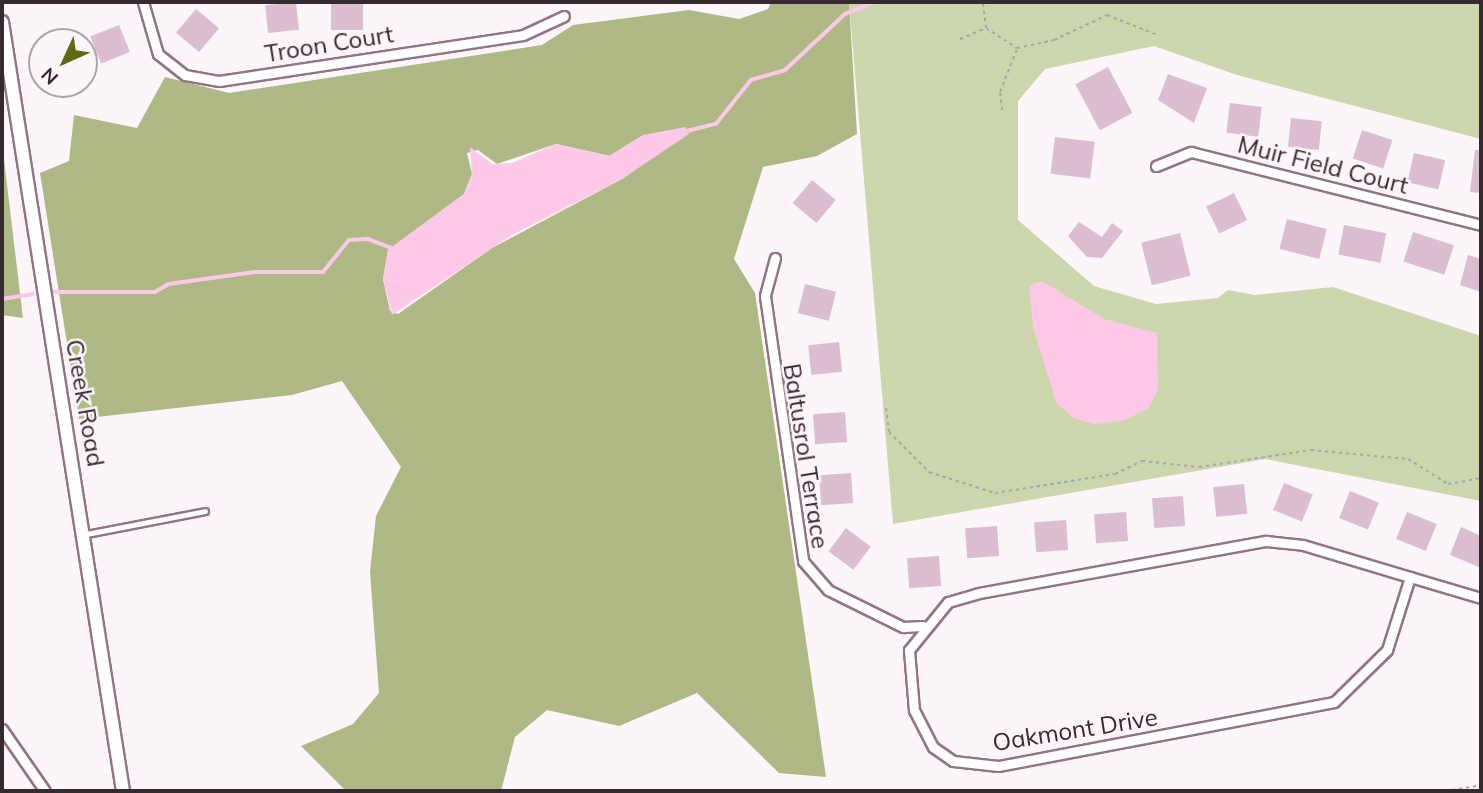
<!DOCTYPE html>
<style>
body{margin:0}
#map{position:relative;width:1483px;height:793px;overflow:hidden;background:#fcf5f9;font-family:Mulish,sans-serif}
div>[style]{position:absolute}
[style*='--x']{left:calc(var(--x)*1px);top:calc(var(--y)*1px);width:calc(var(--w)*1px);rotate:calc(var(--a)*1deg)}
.green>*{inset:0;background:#cdd7ad}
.forest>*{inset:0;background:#aeb985}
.water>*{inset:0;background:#fec9e9}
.stream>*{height:3.5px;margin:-1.75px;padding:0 1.75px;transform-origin:1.75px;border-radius:1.75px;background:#fec9e9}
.building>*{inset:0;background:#dbbecf;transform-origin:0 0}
.path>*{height:2px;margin-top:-1px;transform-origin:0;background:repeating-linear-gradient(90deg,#aea5aa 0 3.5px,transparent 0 7px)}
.roads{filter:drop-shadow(2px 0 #907685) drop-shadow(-2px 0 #907685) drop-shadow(0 2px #907685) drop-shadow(0 -2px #907685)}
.lane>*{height:4.5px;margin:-2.25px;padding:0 2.25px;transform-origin:2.25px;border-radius:2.25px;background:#fff}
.street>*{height:9px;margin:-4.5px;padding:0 4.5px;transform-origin:4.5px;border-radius:4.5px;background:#fff}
.secondary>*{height:12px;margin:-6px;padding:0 6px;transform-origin:6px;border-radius:6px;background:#fff}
span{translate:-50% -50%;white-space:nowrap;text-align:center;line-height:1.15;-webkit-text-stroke:5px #fcf5f9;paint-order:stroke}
.street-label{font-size:24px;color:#362a31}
.frame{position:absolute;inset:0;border:4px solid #362a31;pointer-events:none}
.north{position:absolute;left:28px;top:28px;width:70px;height:70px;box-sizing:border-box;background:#fcf5f9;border:2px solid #ada4a9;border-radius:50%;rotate:225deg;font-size:19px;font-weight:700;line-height:28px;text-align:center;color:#362a31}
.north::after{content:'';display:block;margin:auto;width:24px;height:32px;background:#5e6b14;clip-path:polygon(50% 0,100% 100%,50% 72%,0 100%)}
</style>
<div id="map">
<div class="green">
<div style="clip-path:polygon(849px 2px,1481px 2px,1481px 139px,1237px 75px,1154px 46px,1045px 69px,1018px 101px,1018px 220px,1094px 286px,1156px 304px,1218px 298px,1228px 290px,1255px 295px,1333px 287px,1481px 336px,1481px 501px,1265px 459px,893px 524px)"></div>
</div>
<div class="forest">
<div style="clip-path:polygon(evenodd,771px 2px,849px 2px,857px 134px,817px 156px,763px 167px,734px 259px,755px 293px,826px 777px,779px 773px,697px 693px,619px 726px,547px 710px,515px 737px,501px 791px,346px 791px,301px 746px,353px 724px,379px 693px,370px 572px,376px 516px,401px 467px,342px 381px,292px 395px,79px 419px,40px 173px,69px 161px,74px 115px,137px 128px,165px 77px,229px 93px,542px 45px,573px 25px,689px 10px,739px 19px,768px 9px,771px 2px,643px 135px,682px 137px,622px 179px,492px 248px,398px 314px,390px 311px,383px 279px,388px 250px,464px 194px,472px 174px,467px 153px,478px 150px,497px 164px,556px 144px,610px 156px,643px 135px)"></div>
<div style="clip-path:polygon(2px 143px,23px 318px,2px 315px)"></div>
</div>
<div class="water">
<div style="clip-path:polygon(685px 127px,689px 134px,622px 179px,512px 235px,392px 315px,383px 279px,388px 250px,464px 194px,472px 174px,470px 147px,492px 164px,512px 163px,556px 144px,609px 156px,643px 135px)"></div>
<div style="clip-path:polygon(1042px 281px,1104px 319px,1157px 333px,1158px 389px,1149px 408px,1123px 421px,1094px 424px,1073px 418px,1056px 402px,1033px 327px,1029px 286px)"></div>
</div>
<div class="stream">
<div style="--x:687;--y:131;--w:30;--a:-14"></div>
<div style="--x:716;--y:124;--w:56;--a:-51.5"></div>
<div style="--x:751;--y:80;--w:35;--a:-16"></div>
<div style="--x:785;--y:70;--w:82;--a:-43"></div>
<div style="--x:845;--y:14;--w:32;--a:-22"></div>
<div style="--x:53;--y:292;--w:102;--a:0"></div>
<div style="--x:155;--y:292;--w:16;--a:-30"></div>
<div style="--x:169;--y:284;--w:86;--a:-8"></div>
<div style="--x:254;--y:272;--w:69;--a:0"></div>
<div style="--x:323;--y:272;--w:41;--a:-50.9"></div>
<div style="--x:349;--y:240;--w:19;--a:-3"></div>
<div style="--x:368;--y:239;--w:26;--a:21"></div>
<div style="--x:2;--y:299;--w:31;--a:-9"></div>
</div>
<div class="building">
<div style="left:296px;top:2px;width:28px;height:31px;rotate:84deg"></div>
<div style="left:331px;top:2px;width:32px;height:28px"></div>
<div style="left:196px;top:9px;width:30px;height:31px;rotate:40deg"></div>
<div style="left:119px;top:25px;width:29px;height:31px;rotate:68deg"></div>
<div style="left:1108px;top:67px;width:52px;height:37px;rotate:62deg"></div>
<div style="clip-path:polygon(1168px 74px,1207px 88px,1194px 123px,1158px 100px)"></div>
<div style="left:1230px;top:103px;width:32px;height:30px;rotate:7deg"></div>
<div style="left:1291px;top:118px;width:31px;height:29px;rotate:6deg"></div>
<div style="left:1362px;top:130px;width:32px;height:30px;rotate:18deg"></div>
<div style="left:1055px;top:137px;width:40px;height:37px;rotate:7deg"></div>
<div style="clip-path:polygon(1475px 150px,1481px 150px,1481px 193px,1470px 192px)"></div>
<div style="left:1414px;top:153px;width:32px;height:30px;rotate:13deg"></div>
<div style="left:812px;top:180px;width:31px;height:30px;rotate:40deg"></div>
<div style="left:1234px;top:193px;width:30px;height:31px;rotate:64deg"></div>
<div style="left:1287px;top:219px;width:41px;height:31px;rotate:14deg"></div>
<div style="clip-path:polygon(1079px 222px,1102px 237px,1112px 223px,1123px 231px,1102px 258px,1087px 257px,1068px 236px)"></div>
<div style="left:1344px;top:225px;width:43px;height:30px;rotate:11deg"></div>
<div style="left:1413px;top:232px;width:43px;height:31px;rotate:18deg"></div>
<div style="left:1180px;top:233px;width:44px;height:40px;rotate:76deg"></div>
<div style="clip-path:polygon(1468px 255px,1481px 259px,1481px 292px,1460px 285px)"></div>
<div style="left:805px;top:284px;width:32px;height:30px;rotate:14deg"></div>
<div style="left:839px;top:342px;width:30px;height:31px;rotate:84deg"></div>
<div style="left:845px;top:412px;width:30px;height:32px;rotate:86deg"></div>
<div style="left:851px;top:473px;width:30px;height:32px;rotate:86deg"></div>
<div style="left:1284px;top:483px;width:31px;height:29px;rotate:22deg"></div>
<div style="left:1244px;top:484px;width:30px;height:31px;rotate:84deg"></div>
<div style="left:1350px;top:491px;width:31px;height:29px;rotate:22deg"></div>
<div style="left:1183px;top:496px;width:30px;height:31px;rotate:86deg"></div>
<div style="left:1126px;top:512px;width:29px;height:32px;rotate:86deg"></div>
<div style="left:1407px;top:512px;width:32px;height:29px;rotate:22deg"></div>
<div style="left:1066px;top:520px;width:30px;height:32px;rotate:86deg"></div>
<div style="left:997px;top:526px;width:30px;height:32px;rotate:86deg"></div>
<div style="clip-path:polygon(1461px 527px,1481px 536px,1479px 567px,1450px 555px)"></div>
<div style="left:846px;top:528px;width:31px;height:29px;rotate:37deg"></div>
<div style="left:939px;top:556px;width:30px;height:32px;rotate:86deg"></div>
</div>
<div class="path">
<div style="--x:986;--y:28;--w:37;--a:33"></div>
<div style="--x:1017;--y:48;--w:38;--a:-12"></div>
<div style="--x:1054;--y:40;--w:59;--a:-25.3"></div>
<div style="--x:1107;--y:15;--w:52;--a:21.6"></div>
<div style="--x:960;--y:39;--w:28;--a:-23"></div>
<div style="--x:986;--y:28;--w:26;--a:-97"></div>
<div style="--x:1002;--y:110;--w:18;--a:-96"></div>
<div style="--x:1000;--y:92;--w:46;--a:-68.4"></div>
<div style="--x:886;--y:408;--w:24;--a:83"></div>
<div style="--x:889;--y:432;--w:57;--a:45"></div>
<div style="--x:929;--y:472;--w:69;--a:17.7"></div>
<div style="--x:995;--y:493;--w:121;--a:-9"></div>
<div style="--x:1115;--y:474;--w:30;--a:-26"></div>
<div style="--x:1142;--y:461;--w:57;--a:6"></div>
<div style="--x:1199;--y:467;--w:113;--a:-8.6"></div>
<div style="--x:1311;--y:450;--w:97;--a:5.3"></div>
<div style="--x:1408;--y:459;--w:47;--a:32"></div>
<div style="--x:1448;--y:484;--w:34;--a:-10"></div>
<div style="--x:1445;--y:791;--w:36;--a:-9"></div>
</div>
<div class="roads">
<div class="lane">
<div style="--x:86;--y:534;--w:121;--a:-10.9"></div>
</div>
<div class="street">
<div style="--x:143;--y:2;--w:54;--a:73.9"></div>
<div style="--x:158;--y:54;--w:34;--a:38"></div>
<div style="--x:185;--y:75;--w:35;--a:10"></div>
<div style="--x:219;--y:81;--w:307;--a:-8.6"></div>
<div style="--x:523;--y:35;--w:45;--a:-24.9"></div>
<div style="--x:1156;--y:166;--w:38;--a:-22"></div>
<div style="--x:1191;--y:152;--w:299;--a:14.1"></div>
<div style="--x:775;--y:258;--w:39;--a:105"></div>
<div style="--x:765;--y:296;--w:268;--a:81.8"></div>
<div style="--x:803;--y:561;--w:38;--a:49"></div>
<div style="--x:828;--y:590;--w:84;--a:26.3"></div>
<div style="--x:903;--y:627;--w:20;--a:-3"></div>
<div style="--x:1410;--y:577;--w:77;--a:107.5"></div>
<div style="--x:1387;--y:650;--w:74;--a:135.5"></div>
<div style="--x:1334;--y:702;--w:342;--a:169.2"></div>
<div style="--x:998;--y:766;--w:45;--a:-173.7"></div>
<div style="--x:953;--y:761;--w:24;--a:-145"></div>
<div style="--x:933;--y:747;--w:42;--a:-117.2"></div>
<div style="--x:914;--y:710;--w:60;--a:-94.8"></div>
<div style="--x:909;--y:650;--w:62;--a:-50.9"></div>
<div style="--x:948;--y:602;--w:32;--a:-16"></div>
<div style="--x:979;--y:593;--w:292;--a:-10.3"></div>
<div style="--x:1266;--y:541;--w:37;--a:6"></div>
<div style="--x:1303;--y:545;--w:112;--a:16.7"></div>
<div style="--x:1410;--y:577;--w:74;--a:16.5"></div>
<div style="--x:2;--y:729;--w:75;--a:55.3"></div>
</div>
<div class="secondary">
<div style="--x:2;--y:22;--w:778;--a:81.06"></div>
</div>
</div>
<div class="street-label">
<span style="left:329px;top:44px;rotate:-9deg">Troon Court</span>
<span style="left:1323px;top:165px;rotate:14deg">Muir Field Court</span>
<span style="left:85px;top:403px;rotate:80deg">Creek Road</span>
<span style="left:806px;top:456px;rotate:81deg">Baltusrol Terrace</span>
<span style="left:1075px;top:730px;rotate:-9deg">Oakmont Drive</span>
</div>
<div class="frame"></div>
<div class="north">N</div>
</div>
